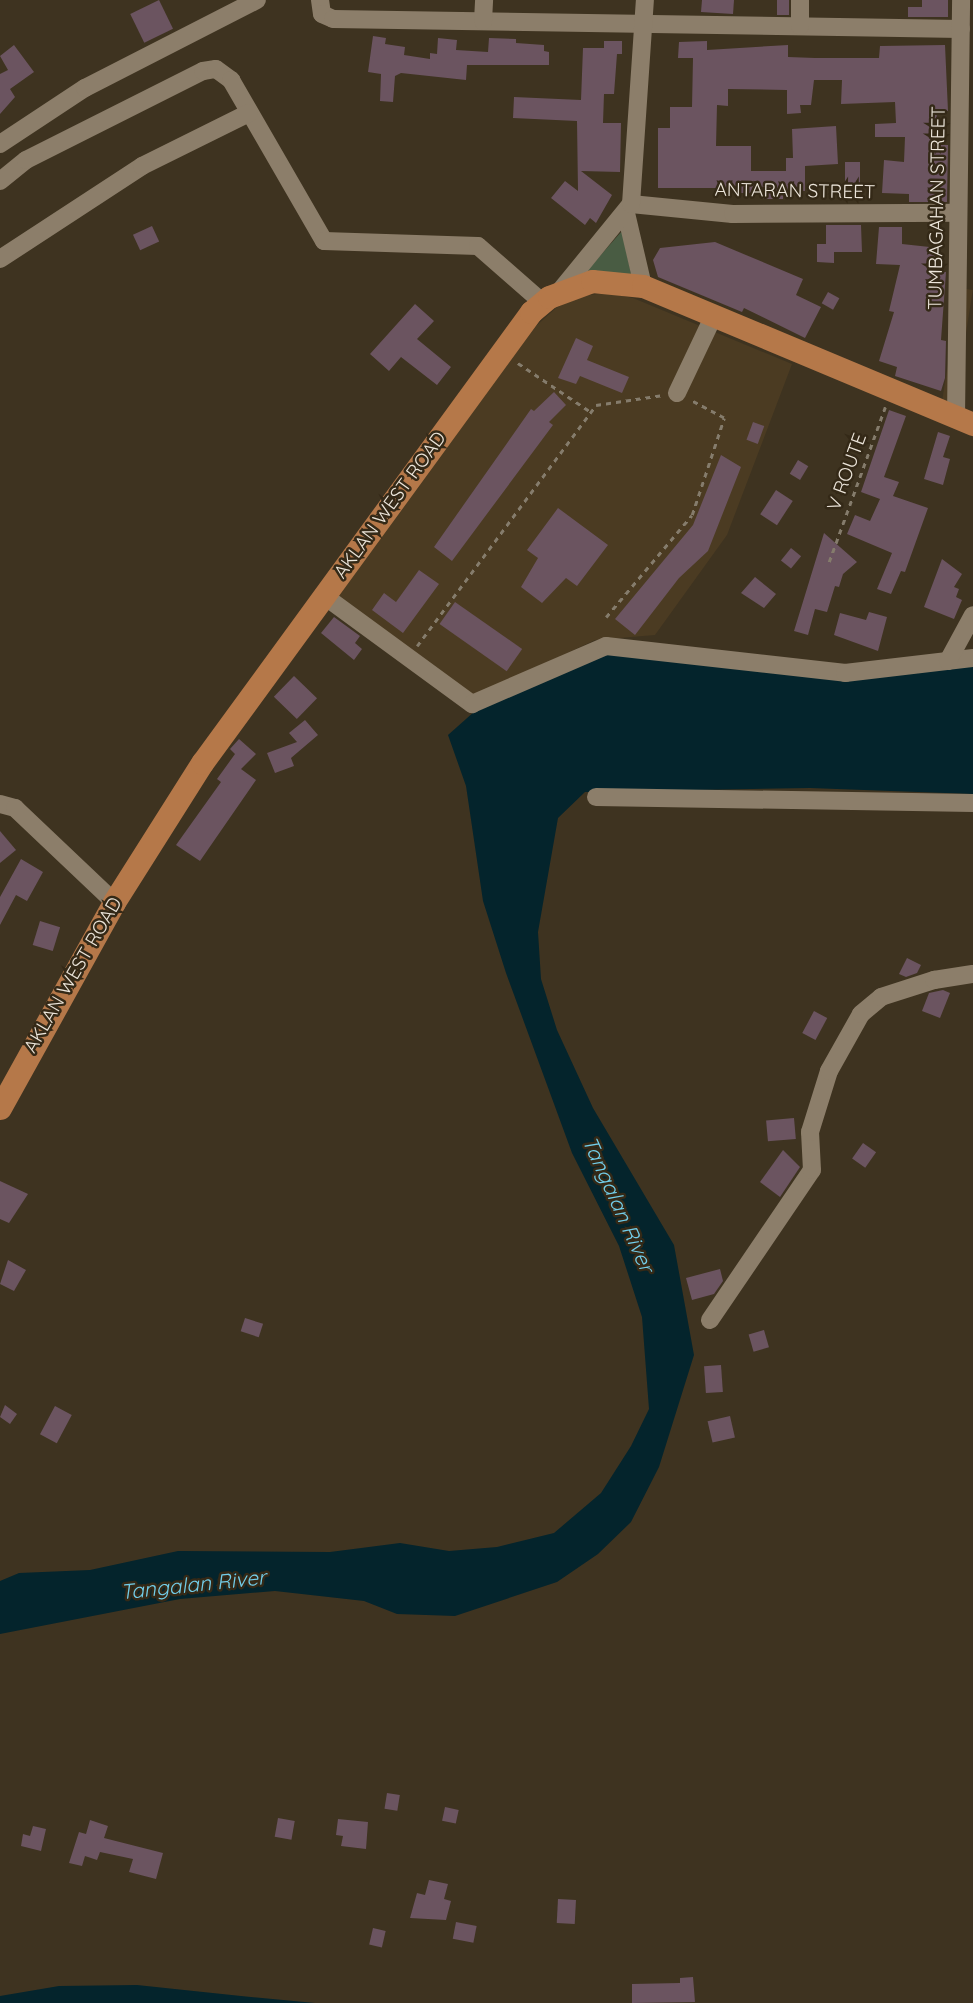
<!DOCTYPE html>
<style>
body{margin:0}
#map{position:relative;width:973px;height:2003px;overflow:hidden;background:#3e3320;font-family:Quicksand,sans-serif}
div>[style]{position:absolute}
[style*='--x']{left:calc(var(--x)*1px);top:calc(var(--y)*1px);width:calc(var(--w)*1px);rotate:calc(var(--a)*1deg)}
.built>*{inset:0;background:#4b3b22;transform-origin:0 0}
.green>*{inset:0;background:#495c43}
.water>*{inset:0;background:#04242c}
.building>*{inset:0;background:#6b5460;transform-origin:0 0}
.path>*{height:2.5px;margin-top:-1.25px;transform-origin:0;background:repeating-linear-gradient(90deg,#857c6c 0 5px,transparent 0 10px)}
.minor>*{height:18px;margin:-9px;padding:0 9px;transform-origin:9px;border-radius:9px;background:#8c7e6a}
.major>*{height:23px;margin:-11.5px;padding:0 11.5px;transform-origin:11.5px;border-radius:11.5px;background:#b57849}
span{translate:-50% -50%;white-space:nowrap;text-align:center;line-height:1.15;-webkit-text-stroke:5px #342917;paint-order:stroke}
.street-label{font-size:19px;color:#ece5da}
.water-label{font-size:21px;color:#72ceea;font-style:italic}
</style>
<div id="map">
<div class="built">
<div style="left:960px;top:288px;width:13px;height:116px;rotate:9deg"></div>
<div style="clip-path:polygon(607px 293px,633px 298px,792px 364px,727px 535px,655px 635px,595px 640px,473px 697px,337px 596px,536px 326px,556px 308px,580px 296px)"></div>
</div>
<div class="green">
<div style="clip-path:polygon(622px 231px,632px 278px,584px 274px)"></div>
</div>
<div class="water">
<div style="clip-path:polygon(611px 652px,844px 681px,973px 663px,973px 794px,810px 788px,585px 792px,558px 818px,538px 932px,541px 979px,557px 1030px,593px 1108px,674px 1245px,694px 1355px,659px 1467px,631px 1522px,598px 1554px,557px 1582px,455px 1616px,397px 1614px,364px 1601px,275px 1591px,180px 1599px,0 1634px,0 1581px,19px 1573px,90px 1570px,178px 1551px,330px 1552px,400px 1543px,449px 1551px,497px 1547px,554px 1533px,601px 1493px,631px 1446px,649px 1409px,642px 1317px,619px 1246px,572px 1153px,506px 973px,483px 901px,466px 786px,448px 735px,475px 711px)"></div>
<div style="clip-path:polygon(137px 1985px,241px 1996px,315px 2003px,0 2003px,0 1996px,59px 1986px)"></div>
</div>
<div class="building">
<div style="left:159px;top:0;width:32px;height:32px;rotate:64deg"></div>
<div style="clip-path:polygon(702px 0,734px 0,733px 14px,701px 12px)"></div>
<div style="left:777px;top:0;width:12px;height:15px"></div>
<div style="clip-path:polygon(922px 0,948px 0,948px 17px,908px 17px,908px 7px,922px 7px)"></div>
<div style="clip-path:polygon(373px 36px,386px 38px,385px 44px,405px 47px,404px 55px,430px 59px,430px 53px,437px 54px,438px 38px,457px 40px,456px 50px,488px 52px,489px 38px,516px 39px,516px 43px,544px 45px,544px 51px,549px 52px,549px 65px,467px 65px,466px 80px,401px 73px,395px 76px,393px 102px,380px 101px,381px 74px,368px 72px)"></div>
<div style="clip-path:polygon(604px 41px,622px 41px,622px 54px,617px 54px,614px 94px,604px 94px,603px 123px,621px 123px,620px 172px,581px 171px,612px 195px,596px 223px,590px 218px,585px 225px,551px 198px,565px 181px,578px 191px,577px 121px,513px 118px,514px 97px,581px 100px,583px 48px,604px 48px)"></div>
<div style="clip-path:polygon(707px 41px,707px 50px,788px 45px,788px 57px,815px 58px,879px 58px,880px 46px,945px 45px,948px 111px,937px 110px,935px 145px,948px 145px,947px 202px,909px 202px,909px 194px,882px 193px,884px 160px,904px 162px,905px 137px,875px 137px,875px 124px,896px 123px,895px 102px,841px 104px,842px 80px,814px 80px,811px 105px,800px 105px,801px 113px,787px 114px,787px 90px,728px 89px,728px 106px,717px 105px,716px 146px,751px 146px,751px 171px,786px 171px,786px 158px,793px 158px,792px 129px,836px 126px,838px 164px,805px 166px,805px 191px,783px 191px,783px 199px,761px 199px,761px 193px,724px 193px,724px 188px,658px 188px,658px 128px,670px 128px,670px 107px,692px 107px,693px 58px,678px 58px,679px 42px)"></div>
<div style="clip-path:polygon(14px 45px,34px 72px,10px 89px,15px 97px,0 114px,0 74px,8px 70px,0 56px)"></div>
<div style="left:845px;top:162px;width:15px;height:30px"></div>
<div style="clip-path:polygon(826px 225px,861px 225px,862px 252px,834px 252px,834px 263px,817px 262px,817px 244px,826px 244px)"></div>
<div style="left:152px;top:226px;width:17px;height:21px;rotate:65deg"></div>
<div style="clip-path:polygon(879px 227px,902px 227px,902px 244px,939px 248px,938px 272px,946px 272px,941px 340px,946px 341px,945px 378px,941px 391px,895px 376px,897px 367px,879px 361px,894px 312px,889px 311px,900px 265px,876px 264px)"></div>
<div style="clip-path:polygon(715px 242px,803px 279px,796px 295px,821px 307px,805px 338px,744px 308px,742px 312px,658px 277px,653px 260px,660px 248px)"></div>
<div style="left:828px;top:292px;width:13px;height:13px;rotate:29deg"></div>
<div style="clip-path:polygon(415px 304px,434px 321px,417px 339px,451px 367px,437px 385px,401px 357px,389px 371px,370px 354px)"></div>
<div style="clip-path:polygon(576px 338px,593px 346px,587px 360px,629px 377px,622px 393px,580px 376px,576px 384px,558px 378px)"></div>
<div style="clip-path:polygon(554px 392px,566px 405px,549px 422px,553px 425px,452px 561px,434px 547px,531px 409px,534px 411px)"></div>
<div style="clip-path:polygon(889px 410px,906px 416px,884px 477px,899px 482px,893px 496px,928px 508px,905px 572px,901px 571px,891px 594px,877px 589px,892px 553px,847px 534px,855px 515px,870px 521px,880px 499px,861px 492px)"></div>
<div style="left:753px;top:422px;width:12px;height:19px;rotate:20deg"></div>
<div style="clip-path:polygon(938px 432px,950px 436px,943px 457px,950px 459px,943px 485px,924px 479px)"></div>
<div style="clip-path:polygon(721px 455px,741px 467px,708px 551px,679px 578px,635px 635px,615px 619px,693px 525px)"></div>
<div style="left:798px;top:460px;width:12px;height:16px;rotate:31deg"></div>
<div style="left:776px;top:490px;width:20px;height:29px;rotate:33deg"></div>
<div style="clip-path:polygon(558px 508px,608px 545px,577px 586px,566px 578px,542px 603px,521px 587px,538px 558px,527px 550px)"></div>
<div style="clip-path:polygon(824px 533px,857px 562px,843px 574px,839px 587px,835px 586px,827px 612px,815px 609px,808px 635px,794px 631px)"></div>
<div style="left:791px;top:548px;width:13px;height:16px;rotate:39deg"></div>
<div style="clip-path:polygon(942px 559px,962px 574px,954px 587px,959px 589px,956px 597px,962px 600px,954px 619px,924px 607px)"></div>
<div style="clip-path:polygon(419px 570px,439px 584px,403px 633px,372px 610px,384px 593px,396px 602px)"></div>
<div style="clip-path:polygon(755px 577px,776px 594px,764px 608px,741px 593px)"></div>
<div style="left:455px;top:602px;width:82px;height:27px;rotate:35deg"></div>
<div style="clip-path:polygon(869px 612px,887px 617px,878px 651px,834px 635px,840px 613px,866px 620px)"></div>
<div style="clip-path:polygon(334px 617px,360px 636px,355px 643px,362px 649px,354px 660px,321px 633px)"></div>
<div style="left:294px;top:676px;width:32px;height:29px;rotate:44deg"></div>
<div style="clip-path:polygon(305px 720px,318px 735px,291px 758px,294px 766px,275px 773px,267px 753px,297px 742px,289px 733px)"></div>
<div style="clip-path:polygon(239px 739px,256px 754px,241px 769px,256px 780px,200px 861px,176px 845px,221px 782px,217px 779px,235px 754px,230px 749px)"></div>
<div style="clip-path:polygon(0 831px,16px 850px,0 863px)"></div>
<div style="clip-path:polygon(21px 859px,43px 872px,27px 901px,16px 895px,0 925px,0 897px)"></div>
<div style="left:40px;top:921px;width:21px;height:25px;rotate:17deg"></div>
<div style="clip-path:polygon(907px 958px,921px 965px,917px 973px,906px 977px,899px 974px)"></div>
<div style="clip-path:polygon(943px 990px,950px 993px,940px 1018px,922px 1011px,929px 993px)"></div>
<div style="left:814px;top:1011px;width:15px;height:25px;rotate:28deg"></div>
<div style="left:794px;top:1118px;width:21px;height:28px;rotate:85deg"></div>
<div style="left:863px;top:1143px;width:16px;height:19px;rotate:35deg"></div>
<div style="clip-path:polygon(783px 1150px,800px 1167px,780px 1197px,760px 1182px)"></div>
<div style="clip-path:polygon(0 1181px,28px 1194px,9px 1223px,0 1219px)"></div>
<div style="clip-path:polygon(8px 1260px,26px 1270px,14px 1291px,0 1284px)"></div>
<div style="clip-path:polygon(720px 1269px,723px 1281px,714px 1294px,692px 1300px,686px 1278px)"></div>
<div style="left:245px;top:1318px;width:19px;height:14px;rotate:18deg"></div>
<div style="left:764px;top:1330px;width:18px;height:16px;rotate:74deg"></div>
<div style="left:721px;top:1365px;width:27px;height:17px;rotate:86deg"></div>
<div style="clip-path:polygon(5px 1405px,17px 1414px,10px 1424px,0 1417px)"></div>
<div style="left:55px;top:1406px;width:19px;height:32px;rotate:28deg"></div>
<div style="left:730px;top:1416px;width:22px;height:23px;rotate:77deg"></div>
<div style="left:387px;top:1793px;width:13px;height:16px;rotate:9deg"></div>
<div style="left:445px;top:1807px;width:14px;height:14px;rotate:12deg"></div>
<div style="left:278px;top:1818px;width:17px;height:19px;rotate:10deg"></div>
<div style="clip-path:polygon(338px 1819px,368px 1822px,366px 1849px,341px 1846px,343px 1836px,336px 1835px)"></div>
<div style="clip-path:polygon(90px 1820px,108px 1826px,104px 1838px,163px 1853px,156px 1879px,129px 1872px,133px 1859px,100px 1852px,97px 1860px,85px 1856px,82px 1866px,69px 1863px,79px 1832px,86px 1834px)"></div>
<div style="clip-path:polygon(33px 1826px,46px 1829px,41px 1851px,21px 1846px,23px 1834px,30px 1836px)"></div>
<div style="clip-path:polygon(429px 1880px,448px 1884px,444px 1899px,451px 1901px,446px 1920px,410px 1918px,417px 1893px,425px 1895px)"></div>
<div style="left:558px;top:1899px;width:18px;height:24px;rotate:3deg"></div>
<div style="left:456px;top:1922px;width:21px;height:17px;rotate:11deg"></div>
<div style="left:373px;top:1928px;width:13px;height:17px;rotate:13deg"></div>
<div style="clip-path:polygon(693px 1977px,695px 2002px,632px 2003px,632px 1984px,680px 1983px,680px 1978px)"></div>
</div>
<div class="path">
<div style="--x:518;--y:363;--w:88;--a:33.9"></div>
<div style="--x:829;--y:562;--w:165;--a:-70.1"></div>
<div style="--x:606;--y:617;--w:133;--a:-49.9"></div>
<div style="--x:692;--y:515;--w:102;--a:-71.7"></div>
<div style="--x:724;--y:418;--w:36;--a:-152"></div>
<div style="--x:417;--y:646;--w:300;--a:-53.4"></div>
<div style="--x:596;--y:405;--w:68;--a:-8.5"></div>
</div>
<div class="minor">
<div style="--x:320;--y:0;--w:14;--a:82"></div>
<div style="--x:322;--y:14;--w:12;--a:24"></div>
<div style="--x:333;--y:19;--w:628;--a:0.91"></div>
<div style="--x:483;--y:21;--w:21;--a:-87"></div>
<div style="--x:800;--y:26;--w:26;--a:-90"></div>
<div style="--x:0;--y:144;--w:102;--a:-33.4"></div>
<div style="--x:85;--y:88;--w:193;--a:-27.1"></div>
<div style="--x:0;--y:181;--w:33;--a:-39"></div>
<div style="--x:26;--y:160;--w:198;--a:-26.7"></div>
<div style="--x:203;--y:71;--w:13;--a:-9"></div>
<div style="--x:216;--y:69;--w:19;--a:36"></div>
<div style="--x:231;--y:80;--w:186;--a:60"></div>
<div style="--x:324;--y:241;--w:154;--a:1.9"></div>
<div style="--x:478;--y:246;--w:85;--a:41.2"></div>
<div style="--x:631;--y:204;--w:102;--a:5.6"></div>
<div style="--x:733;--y:214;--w:225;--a:-0.3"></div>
<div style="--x:626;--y:213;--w:75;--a:76.9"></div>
<div style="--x:0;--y:259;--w:170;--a:-33.2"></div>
<div style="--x:142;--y:166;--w:119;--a:-26.4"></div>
<div style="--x:560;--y:291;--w:112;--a:-50.8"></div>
<div style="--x:631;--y:204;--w:204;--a:-86.1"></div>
<div style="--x:677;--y:393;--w:86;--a:-64.6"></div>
<div style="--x:956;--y:417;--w:417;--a:-89.3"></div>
<div style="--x:323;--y:595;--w:185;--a:36.2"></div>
<div style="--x:472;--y:704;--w:146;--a:-23.4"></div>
<div style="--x:606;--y:646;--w:241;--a:6.4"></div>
<div style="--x:845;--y:673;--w:129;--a:-6.7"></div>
<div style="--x:948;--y:661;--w:52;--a:-61.5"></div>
<div style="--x:596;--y:797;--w:377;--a:0.9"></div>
<div style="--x:0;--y:804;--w:16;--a:15"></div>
<div style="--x:15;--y:808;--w:137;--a:43.5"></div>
<div style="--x:710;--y:1320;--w:181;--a:-55.8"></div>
<div style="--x:812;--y:1170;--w:38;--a:-93"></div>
<div style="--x:810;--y:1132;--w:64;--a:-72.7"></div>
<div style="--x:829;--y:1071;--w:65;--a:-60.7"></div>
<div style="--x:861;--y:1014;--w:26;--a:-40"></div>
<div style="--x:881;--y:997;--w:56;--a:-17.8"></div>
<div style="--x:934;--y:980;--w:39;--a:-9"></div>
</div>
<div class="major">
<div style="--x:0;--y:1108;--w:235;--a:-61"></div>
<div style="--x:114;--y:902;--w:165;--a:-57.7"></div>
<div style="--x:202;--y:763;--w:558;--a:-53.89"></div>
<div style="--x:531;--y:312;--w:23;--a:-40"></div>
<div style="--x:549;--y:297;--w:46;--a:-20.4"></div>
<div style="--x:592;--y:281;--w:51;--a:5.6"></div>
<div style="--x:643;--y:286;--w:358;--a:22.7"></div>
</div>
<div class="street-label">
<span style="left:795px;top:191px;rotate:1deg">ANTARAN STREET</span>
<span style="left:937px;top:208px;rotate:-89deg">TUMBAGAHAN STREET</span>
<span style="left:847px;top:472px;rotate:-70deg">V ROUTE</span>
<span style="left:390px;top:505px;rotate:-54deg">AKLAN WEST ROAD</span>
<span style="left:73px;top:975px;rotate:-60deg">AKLAN WEST ROAD</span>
</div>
<div class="water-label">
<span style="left:619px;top:1204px;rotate:66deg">Tangalan River</span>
<span style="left:193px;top:1584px;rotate:-6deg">Tangalan River</span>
</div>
</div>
